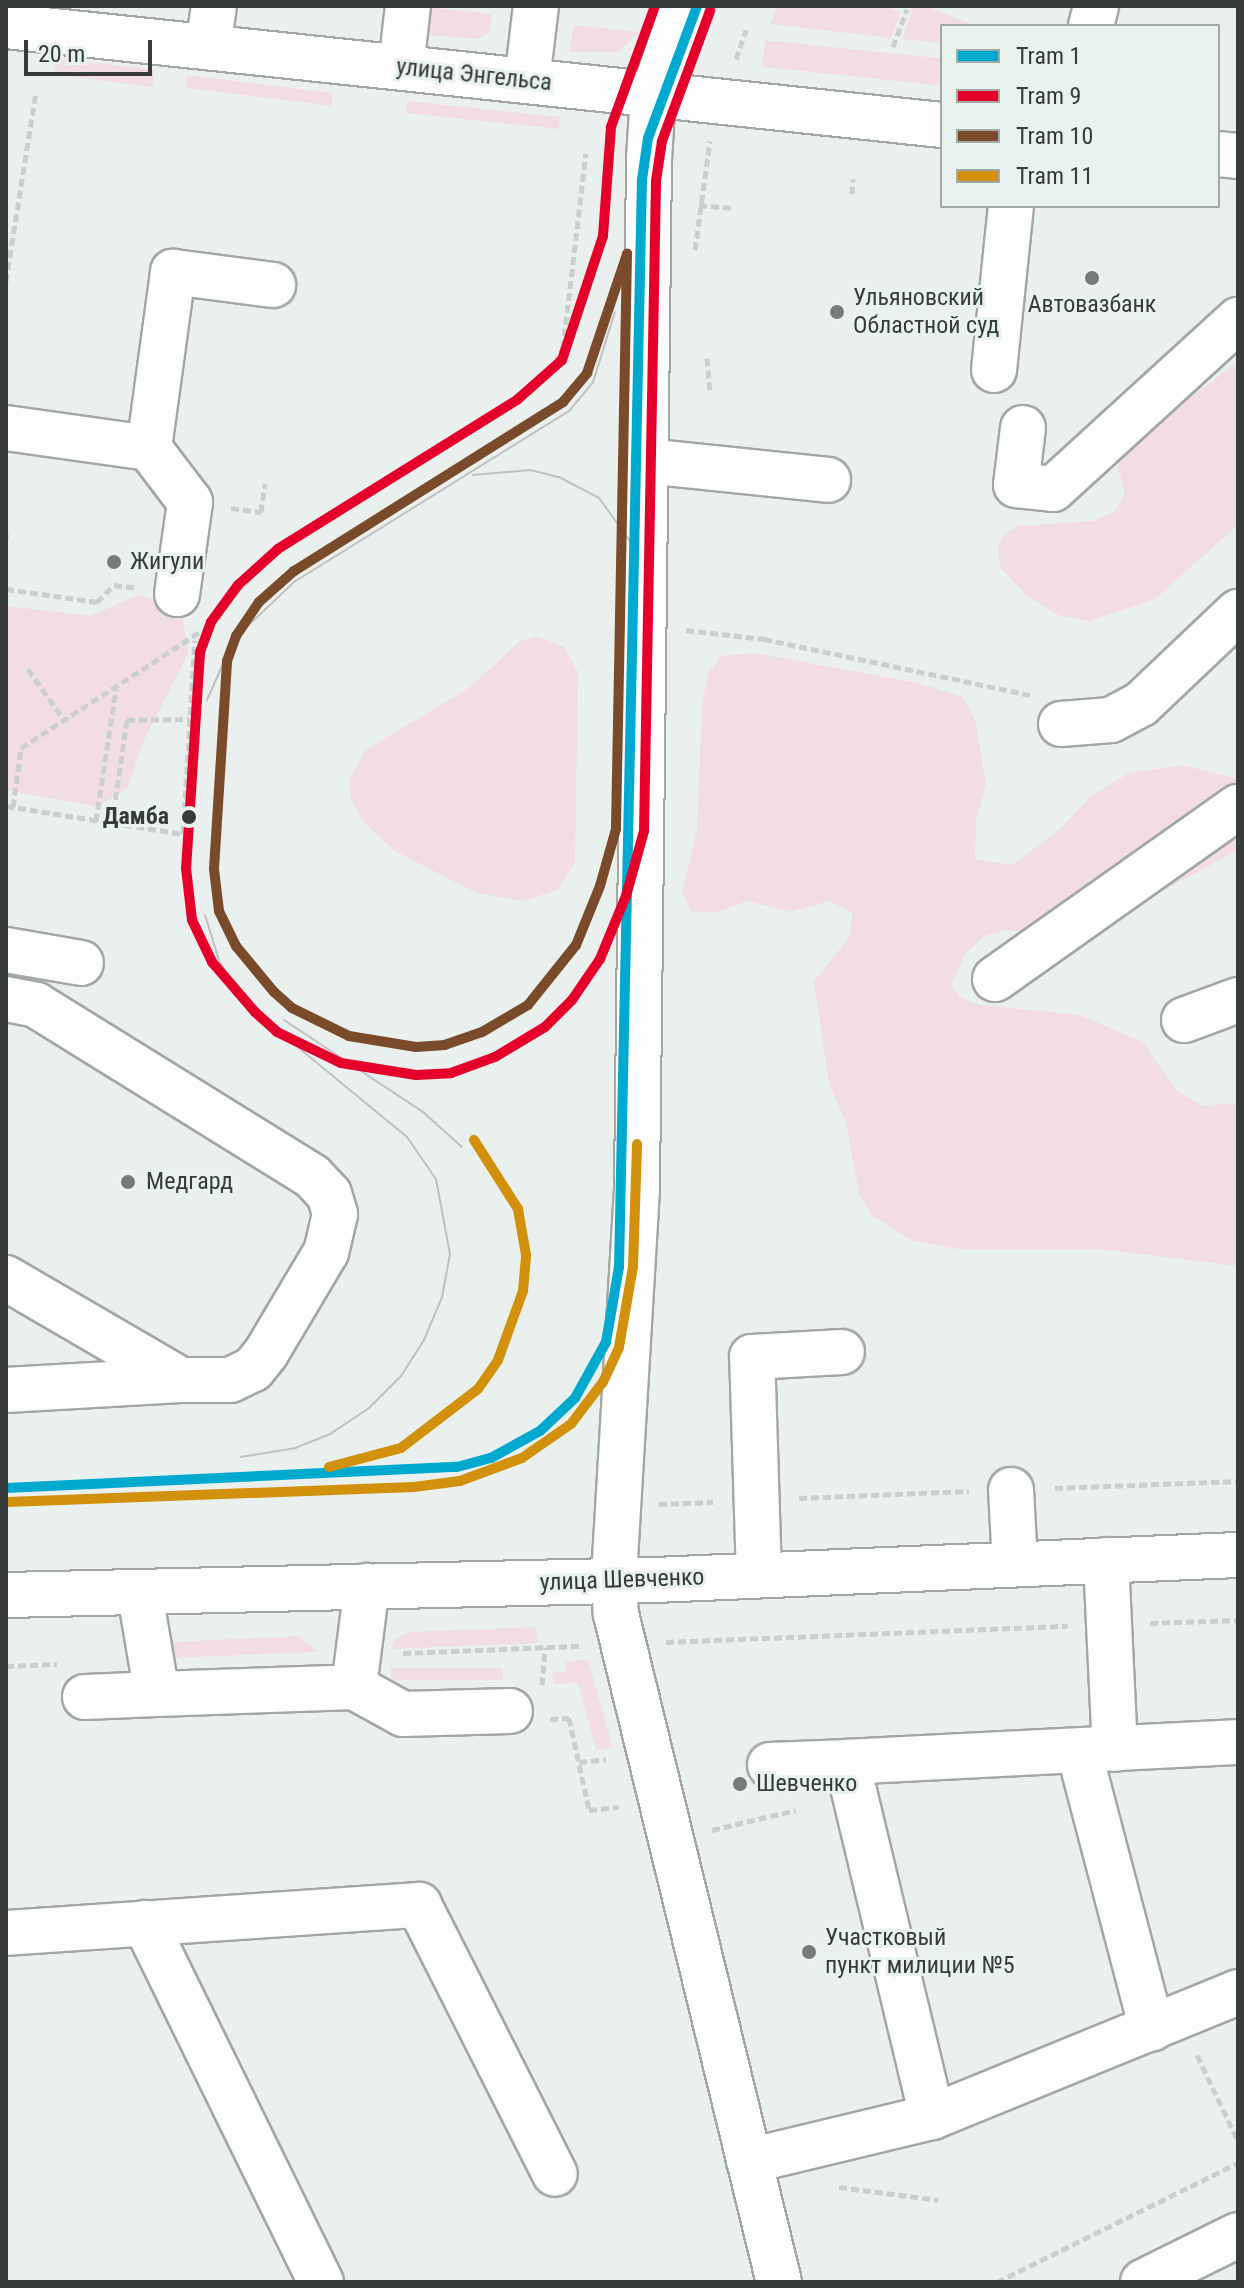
<!DOCTYPE html>
<meta charset="utf-8">
<style>
body{margin:0}
#map{position:relative;width:1244px;height:2288px;overflow:hidden;background:#eaf0ee;font-family:"Roboto Condensed",sans-serif}
div>[style]{position:absolute}
[style*='--x']{left:calc(var(--x)*1px);top:calc(var(--y)*1px);width:calc(var(--w)*1px);rotate:calc(var(--a)*1deg)}
.green>*{inset:0;background:#f1dde3;transform-origin:0 0}
.path>*{height:5px;margin-top:-2.5px;transform-origin:0;background:repeating-linear-gradient(90deg,#cccfcf 0 8px,transparent 0 12px)}
.roads{filter:drop-shadow(2px 0 #a2a7a5) drop-shadow(-2px 0 #a2a7a5) drop-shadow(0 2px #a2a7a5) drop-shadow(0 -2px #a2a7a5)}
.minor>*{height:44px;margin:-22px;padding:0 22px;transform-origin:22px;border-radius:22px;background:#fcfdfc}
.tram>*{height:2px;margin:-1px;padding:0 1px;transform-origin:1px;border-radius:1px;background:#c0c1c1}
.tram-1>*{height:10px;margin:-5px;padding:0 5px;transform-origin:5px;border-radius:5px;background:#00a9ce}
.tram-2>*{height:10px;margin:-5px;padding:0 5px;transform-origin:5px;border-radius:5px;background:#e4002b}
.tram-3>*{height:10px;margin:-5px;padding:0 5px;transform-origin:5px;border-radius:5px;background:#7a4b2a}
.tram-4>*{height:10px;margin:-5px;padding:0 5px;transform-origin:5px;border-radius:5px;background:#d1910c}
.dots>*{width:22px;height:22px;translate:-50% -50%;box-sizing:border-box;border:4px solid #e8f2ef;border-radius:50%}
span{translate:-50% -50%;white-space:nowrap;text-align:center;line-height:1.15;-webkit-text-stroke:6px #e8f2ef;paint-order:stroke}
.street-label{font-size:24px;color:#373b3a}
.poi-label{font-size:24px;color:#373b3a}
.left{translate:0 -50%;text-align:left}
.stop-label{font-size:24px;color:#373b3a;font-weight:700}
.right{translate:-100% -50%;text-align:right}
.frame{position:absolute;inset:0;border:8px solid #373b3a;pointer-events:none}
.legend{position:absolute;left:940px;top:24px;width:280px;height:184px;box-sizing:border-box;background:#e8f2ef;border:2px solid #a1a9a7;margin:0;padding:10px 14px;list-style:none;font-size:24px;color:#373b3a}
.legend li{display:flex;align-items:center;gap:16px;height:40px}
.legend b{width:40px;border:2px solid #a1a9a7}
.scale{position:absolute;left:24px;top:40px;width:128px;height:36px;box-sizing:border-box;border:4px solid #373b3a;border-top:0;padding-left:10px;font-size:24px;line-height:28px;white-space:nowrap;color:#373b3a;-webkit-text-stroke:6px #e8f2ef;paint-order:stroke}
</style>
<div id="map">
<div class="green">
<div style="clip-path:polygon(418px 6px,492px 14px,490px 31px,479px 39px,425px 35px)"></div>
<div style="clip-path:polygon(777px 6px,884px 6px,901px 12px,891px 38px,771px 24px)"></div>
<div style="clip-path:polygon(914px 6px,925px 6px,977px 26px,942px 26px,942px 43px,902px 39px)"></div>
<div style="clip-path:polygon(573px 25px,640px 32px,618px 52px,570px 52px)"></div>
<div style="left:765px;top:40px;width:178px;height:27px;rotate:6deg"></div>
<div style="left:56px;top:58px;width:99px;height:17px;rotate:7deg"></div>
<div style="left:187px;top:75px;width:147px;height:13px;rotate:7deg"></div>
<div style="left:407px;top:101px;width:154px;height:12px;rotate:6deg"></div>
<div style="clip-path:polygon(1238px 362px,1238px 525px,1155px 599px,1089px 621px,1058px 615px,1026px 595px,1000px 567px,998px 545px,1006px 533px,1017px 526px,1093px 521px,1114px 512px,1125px 494px,1118px 466px,1121px 449px)"></div>
<div style="clip-path:polygon(137px 595px,180px 607px,189px 652px,143px 742px,128px 787px,98px 807px,6px 790px,6px 606px,91px 616px)"></div>
<div style="clip-path:polygon(537px 636px,564px 647px,578px 672px,575px 862px,557px 890px,523px 901px,477px 893px,393px 850px,362px 820px,351px 799px,349px 779px,366px 750px,469px 688px,520px 641px)"></div>
<div style="clip-path:polygon(755px 653px,918px 683px,963px 697px,975px 720px,986px 785px,976px 820px,975px 859px,1012px 865px,1060px 829px,1090px 797px,1129px 773px,1182px 765px,1238px 779px,1238px 850px,1096px 927px,1040px 934px,1008px 930px,984px 936px,966px 953px,951px 985px,960px 997px,980px 1005px,1080px 1015px,1143px 1042px,1177px 1091px,1201px 1105px,1238px 1104px,1238px 1266px,1098px 1249px,958px 1249px,913px 1241px,871px 1215px,859px 1194px,846px 1122px,829px 1084px,814px 981px,849px 938px,853px 913px,829px 901px,790px 912px,747px 901px,715px 913px,691px 911px,682px 893px,697px 830px,702px 704px,709px 672px,721px 656px)"></div>
<div style="clip-path:polygon(536px 1627px,537px 1643px,391px 1649px,394px 1640px,409px 1632px)"></div>
<div style="clip-path:polygon(299px 1636px,318px 1652px,166px 1658px,174px 1642px)"></div>
<div style="clip-path:polygon(588px 1660px,596px 1688px,613px 1748px,596px 1750px,578px 1683px,554px 1684px,552px 1672px,566px 1671px,565px 1661px)"></div>
<div style="left:503px;top:1668px;width:12px;height:112px;rotate:90deg"></div>
</div>
<div class="path">
<div style="--x:893;--y:47;--w:40;--a:-69.8"></div>
<div style="--x:736;--y:59;--w:31;--a:-71"></div>
<div style="--x:852;--y:194;--w:15;--a:-86"></div>
<div style="--x:699;--y:205;--w:33;--a:5"></div>
<div style="--x:695;--y:250;--w:110;--a:-82.2"></div>
<div style="--x:6;--y:281;--w:191;--a:-81"></div>
<div style="--x:707;--y:358;--w:34;--a:85"></div>
<div style="--x:231;--y:508;--w:30;--a:8"></div>
<div style="--x:261;--y:512;--w:29;--a:-82"></div>
<div style="--x:6;--y:533;--w:12;--a:90"></div>
<div style="--x:6;--y:589;--w:92;--a:8.1"></div>
<div style="--x:97;--y:602;--w:24;--a:-45"></div>
<div style="--x:114;--y:585;--w:23;--a:7"></div>
<div style="--x:220;--y:608;--w:78;--a:-45"></div>
<div style="--x:275;--y:553;--w:305;--a:-32.3"></div>
<div style="--x:533;--y:390;--w:23;--a:-45"></div>
<div style="--x:549;--y:374;--w:30;--a:-62"></div>
<div style="--x:563;--y:348;--w:196;--a:-83.3"></div>
<div style="--x:686;--y:630;--w:79;--a:6.6"></div>
<div style="--x:764;--y:639;--w:272;--a:11.9"></div>
<div style="--x:28;--y:669;--w:64;--a:54.6"></div>
<div style="--x:6;--y:806;--w:179;--a:9"></div>
<div style="--x:183;--y:834;--w:194;--a:-86.5"></div>
<div style="--x:13;--y:807;--w:60;--a:-82.3"></div>
<div style="--x:21;--y:748;--w:215;--a:-33"></div>
<div style="--x:96;--y:821;--w:134;--a:-81.4"></div>
<div style="--x:112;--y:823;--w:104;--a:-81.7"></div>
<div style="--x:127;--y:720;--w:62;--a:-0.9"></div>
<div style="--x:1055;--y:1488;--w:183;--a:-2.2"></div>
<div style="--x:799;--y:1498;--w:170;--a:-2.4"></div>
<div style="--x:659;--y:1504;--w:54;--a:-2.1"></div>
<div style="--x:1150;--y:1623;--w:88;--a:-2"></div>
<div style="--x:666;--y:1642;--w:402;--a:-2.3"></div>
<div style="--x:403;--y:1653;--w:178;--a:-2.3"></div>
<div style="--x:6;--y:1666;--w:51;--a:-2.2"></div>
<div style="--x:542;--y:1685;--w:38;--a:-85"></div>
<div style="--x:550;--y:1719;--w:19;--a:-3"></div>
<div style="--x:569;--y:1718;--w:94;--a:77.7"></div>
<div style="--x:589;--y:1810;--w:30;--a:-6"></div>
<div style="--x:579;--y:1762;--w:27;--a:-6"></div>
<div style="--x:712;--y:1830;--w:86;--a:-13.4"></div>
<div style="--x:1197;--y:2055;--w:95;--a:64.5"></div>
<div style="--x:839;--y:2187;--w:100;--a:7.5"></div>
<div style="--x:997;--y:2282;--w:269;--a:-26.3"></div>
</div>
<div class="roads">
<div class="minor">
<div style="--x:683;--y:6;--w:93;--a:108.8"></div>
<div style="--x:653;--y:94;--w:65;--a:93.5"></div>
<div style="--x:649;--y:159;--w:1030;--a:90.67"></div>
<div style="--x:637;--y:1189;--w:393;--a:93.4"></div>
<div style="--x:614;--y:1581;--w:33;--a:87"></div>
<div style="--x:616;--y:1614;--w:688;--a:76.29"></div>
<div style="--x:6;--y:26;--w:941;--a:6.04"></div>
<div style="--x:1091;--y:26;--w:21;--a:-76"></div>
<div style="--x:208;--y:47;--w:41;--a:-81.7"></div>
<div style="--x:401;--y:67;--w:61;--a:-83.5"></div>
<div style="--x:527;--y:81;--w:76;--a:-83.2"></div>
<div style="--x:1218;--y:154;--w:20;--a:6"></div>
<div style="--x:994;--y:370;--w:165;--a:-84.1"></div>
<div style="--x:6;--y:428;--w:144;--a:8"></div>
<div style="--x:149;--y:448;--w:68;--a:52.8"></div>
<div style="--x:190;--y:502;--w:93;--a:98"></div>
<div style="--x:1023;--y:428;--w:57;--a:97"></div>
<div style="--x:1016;--y:485;--w:37;--a:6"></div>
<div style="--x:1053;--y:489;--w:251;--a:-42.4"></div>
<div style="--x:149;--y:448;--w:178;--a:-82.2"></div>
<div style="--x:173;--y:272;--w:101;--a:7.4"></div>
<div style="--x:645;--y:461;--w:184;--a:5.9"></div>
<div style="--x:1061;--y:724;--w:50;--a:-4.6"></div>
<div style="--x:1111;--y:720;--w:34;--a:-28"></div>
<div style="--x:1141;--y:704;--w:134;--a:-43.5"></div>
<div style="--x:6;--y:950;--w:76;--a:9.8"></div>
<div style="--x:995;--y:979;--w:298;--a:-35.3"></div>
<div style="--x:6;--y:999;--w:31;--a:11"></div>
<div style="--x:36;--y:1005;--w:325;--a:31.8"></div>
<div style="--x:312;--y:1176;--w:25;--a:47"></div>
<div style="--x:329;--y:1194;--w:21;--a:73"></div>
<div style="--x:335;--y:1214;--w:39;--a:103"></div>
<div style="--x:326;--y:1252;--w:117;--a:120.7"></div>
<div style="--x:266;--y:1353;--w:21;--a:129"></div>
<div style="--x:253;--y:1369;--w:25;--a:154"></div>
<div style="--x:230;--y:1380;--w:49;--a:180"></div>
<div style="--x:181;--y:1380;--w:203;--a:-149.8"></div>
<div style="--x:1184;--y:1020;--w:58;--a:-20.3"></div>
<div style="--x:6;--y:1390;--w:175;--a:-3.3"></div>
<div style="--x:1011;--y:1490;--w:74;--a:86.9"></div>
<div style="--x:1106;--y:1560;--w:189;--a:87.3"></div>
<div style="--x:759;--y:1575;--w:218;--a:-91.8"></div>
<div style="--x:752;--y:1357;--w:90;--a:-3.2"></div>
<div style="--x:140;--y:1594;--w:101;--a:80.4"></div>
<div style="--x:157;--y:1694;--w:197;--a:-2"></div>
<div style="--x:354;--y:1687;--w:56;--a:28.9"></div>
<div style="--x:403;--y:1714;--w:107;--a:-1.6"></div>
<div style="--x:6;--y:1595;--w:649;--a:-1.32"></div>
<div style="--x:655;--y:1580;--w:584;--a:-2.46"></div>
<div style="--x:354;--y:1687;--w:102;--a:-82.7"></div>
<div style="--x:85;--y:1697;--w:72;--a:-2.4"></div>
<div style="--x:1238;--y:1742;--w:392;--a:177.1"></div>
<div style="--x:847;--y:1762;--w:365;--a:76.5"></div>
<div style="--x:932;--y:2117;--w:331;--a:-22.2"></div>
<div style="--x:1079;--y:1751;--w:287;--a:75.3"></div>
<div style="--x:770;--y:1765;--w:77;--a:-2.2"></div>
<div style="--x:145;--y:1923;--w:400;--a:63.9"></div>
<div style="--x:6;--y:1933;--w:414;--a:-3.9"></div>
<div style="--x:419;--y:1905;--w:301;--a:63.2"></div>
<div style="--x:749;--y:2161;--w:188;--a:-13.5"></div>
<div style="--x:1143;--y:2282;--w:106;--a:-26.3"></div>
</div>
</div>
<div class="tram">
<div style="--x:473;--y:475;--w:57;--a:-5"></div>
<div style="--x:530;--y:470;--w:30;--a:14"></div>
<div style="--x:559;--y:477;--w:45;--a:27.7"></div>
<div style="--x:599;--y:498;--w:53;--a:54.2"></div>
<div style="--x:630;--y:541;--w:34;--a:80"></div>
<div style="--x:207;--y:700;--w:67;--a:-66.1"></div>
<div style="--x:234;--y:639;--w:83;--a:-43.5"></div>
<div style="--x:294;--y:582;--w:324;--a:-31.9"></div>
<div style="--x:569;--y:411;--w:38;--a:-50"></div>
<div style="--x:593;--y:382;--w:73;--a:-72.6"></div>
<div style="--x:205;--y:915;--w:47;--a:72.7"></div>
<div style="--x:219;--y:960;--w:50;--a:59.8"></div>
<div style="--x:244;--y:1003;--w:211;--a:39.4"></div>
<div style="--x:407;--y:1137;--w:51;--a:55.4"></div>
<div style="--x:436;--y:1179;--w:76;--a:79.4"></div>
<div style="--x:450;--y:1254;--w:44;--a:100.5"></div>
<div style="--x:442;--y:1297;--w:47;--a:112.7"></div>
<div style="--x:424;--y:1340;--w:43;--a:122.6"></div>
<div style="--x:401;--y:1376;--w:45;--a:135"></div>
<div style="--x:369;--y:1408;--w:47;--a:146.3"></div>
<div style="--x:330;--y:1434;--w:37;--a:158"></div>
<div style="--x:296;--y:1448;--w:56;--a:170.7"></div>
<div style="--x:284;--y:1020;--w:167;--a:33.5"></div>
<div style="--x:423;--y:1112;--w:52;--a:41.9"></div>
</div>
<div class="tram-1">
<div style="--x:6;--y:1488;--w:451;--a:-2.7"></div>
<div style="--x:457;--y:1467;--w:35;--a:-15"></div>
<div style="--x:491;--y:1458;--w:56;--a:-28.9"></div>
<div style="--x:540;--y:1431;--w:48;--a:-43.3"></div>
<div style="--x:575;--y:1398;--w:64;--a:-61"></div>
<div style="--x:606;--y:1342;--w:76;--a:-80.2"></div>
<div style="--x:619;--y:1267;--w:1087;--a:-88.79"></div>
<div style="--x:642;--y:180;--w:42;--a:-81.9"></div>
<div style="--x:648;--y:138;--w:141;--a:-69.6"></div>
</div>
<div class="tram-2">
<div style="--x:655;--y:6;--w:129;--a:110"></div>
<div style="--x:611;--y:127;--w:109;--a:94.2"></div>
<div style="--x:603;--y:236;--w:131;--a:108.3"></div>
<div style="--x:562;--y:360;--w:60;--a:138.4"></div>
<div style="--x:517;--y:400;--w:282;--a:148.1"></div>
<div style="--x:278;--y:549;--w:54;--a:138"></div>
<div style="--x:238;--y:585;--w:46;--a:126.1"></div>
<div style="--x:211;--y:622;--w:33;--a:110"></div>
<div style="--x:200;--y:653;--w:215;--a:93.7"></div>
<div style="--x:186;--y:868;--w:52;--a:83.4"></div>
<div style="--x:192;--y:920;--w:47;--a:64.5"></div>
<div style="--x:212;--y:962;--w:66;--a:49.3"></div>
<div style="--x:255;--y:1012;--w:30;--a:42"></div>
<div style="--x:277;--y:1032;--w:71;--a:25.8"></div>
<div style="--x:341;--y:1063;--w:76;--a:9.1"></div>
<div style="--x:416;--y:1075;--w:35;--a:-3"></div>
<div style="--x:451;--y:1073;--w:47;--a:-20"></div>
<div style="--x:495;--y:1057;--w:58;--a:-31"></div>
<div style="--x:545;--y:1027;--w:38;--a:-45"></div>
<div style="--x:572;--y:1000;--w:50;--a:-55.7"></div>
<div style="--x:600;--y:959;--w:68;--a:-67.6"></div>
<div style="--x:626;--y:896;--w:67;--a:-74.5"></div>
<div style="--x:644;--y:831;--w:650;--a:-88.94"></div>
<div style="--x:656;--y:181;--w:40;--a:-81.5"></div>
<div style="--x:662;--y:141;--w:139;--a:-69.7"></div>
</div>
<div class="tram-3">
<div style="--x:627;--y:254;--w:575;--a:91.1"></div>
<div style="--x:616;--y:829;--w:59;--a:105.7"></div>
<div style="--x:600;--y:886;--w:64;--a:112.1"></div>
<div style="--x:576;--y:945;--w:77;--a:128.7"></div>
<div style="--x:528;--y:1005;--w:53;--a:149.6"></div>
<div style="--x:482;--y:1032;--w:39;--a:161"></div>
<div style="--x:445;--y:1045;--w:29;--a:176"></div>
<div style="--x:416;--y:1047;--w:68;--a:-170.7"></div>
<div style="--x:349;--y:1036;--w:64;--a:-153.8"></div>
<div style="--x:292;--y:1008;--w:24;--a:-138"></div>
<div style="--x:274;--y:992;--w:60;--a:-129.6"></div>
<div style="--x:236;--y:946;--w:39;--a:-116"></div>
<div style="--x:219;--y:911;--w:42;--a:-96.8"></div>
<div style="--x:214;--y:869;--w:208;--a:-86.4"></div>
<div style="--x:227;--y:661;--w:27;--a:-70"></div>
<div style="--x:236;--y:636;--w:41;--a:-55.9"></div>
<div style="--x:259;--y:602;--w:47;--a:-41.5"></div>
<div style="--x:294;--y:571;--w:318;--a:-32.1"></div>
<div style="--x:563;--y:402;--w:38;--a:-50"></div>
<div style="--x:587;--y:373;--w:126;--a:-71.4"></div>
</div>
<div class="tram-4">
<div style="--x:329;--y:1467;--w:74;--a:-14.8"></div>
<div style="--x:401;--y:1448;--w:97;--a:-37.5"></div>
<div style="--x:478;--y:1389;--w:35;--a:-55"></div>
<div style="--x:498;--y:1360;--w:73;--a:-70.1"></div>
<div style="--x:523;--y:1291;--w:36;--a:-85"></div>
<div style="--x:526;--y:1255;--w:47;--a:-99.9"></div>
<div style="--x:518;--y:1209;--w:82;--a:-122.5"></div>
<div style="--x:7;--y:1502;--w:407;--a:-2.1"></div>
<div style="--x:414;--y:1487;--w:46;--a:-7.4"></div>
<div style="--x:460;--y:1481;--w:66;--a:-20.4"></div>
<div style="--x:522;--y:1458;--w:60;--a:-34.8"></div>
<div style="--x:571;--y:1424;--w:53;--a:-52.7"></div>
<div style="--x:603;--y:1382;--w:38;--a:-65"></div>
<div style="--x:619;--y:1347;--w:81;--a:-80.1"></div>
<div style="--x:633;--y:1267;--w:123;--a:-88.1"></div>
</div>
<div class="dots">
<div style="left:1092px;top:278px;background:#767a79"></div>
<div style="left:837px;top:312px;background:#767a79"></div>
<div style="left:114px;top:562px;background:#767a79"></div>
<div style="left:189px;top:817px;background:#373b3a"></div>
<div style="left:128px;top:1182px;background:#767a79"></div>
<div style="left:740px;top:1784px;background:#767a79"></div>
<div style="left:809px;top:1952px;background:#767a79"></div>
</div>
<div class="street-label">
<span style="left:474px;top:75px;rotate:6deg">улица Энгельса</span>
<span style="left:622px;top:1580px;rotate:-2deg">улица Шевченко</span>
</div>
<div class="poi-label">
<span class="left" style="left:853px;top:312px">Ульяновский<br>Областной суд</span>
<span style="left:1092px;top:305px">Автовазбанк</span>
<span class="left" style="left:130px;top:562px">Жигули</span>
<span class="left" style="left:146px;top:1182px">Медгард</span>
<span class="left" style="left:756px;top:1784px">Шевченко</span>
<span class="left" style="left:825px;top:1952px">Участковый<br>пункт милиции №5</span>
</div>
<div class="stop-label">
<span class="right" style="left:169px;top:817px">Дамба</span>
</div>
<div class="frame"></div>
<ul class="legend">
<li><b style="height:10px;background:#00a9ce"></b>Tram 1</li>
<li><b style="height:10px;background:#e4002b"></b>Tram 9</li>
<li><b style="height:10px;background:#7a4b2a"></b>Tram 10</li>
<li><b style="height:10px;background:#d1910c"></b>Tram 11</li>
</ul>
<div class="scale">20 m</div>
</div>
